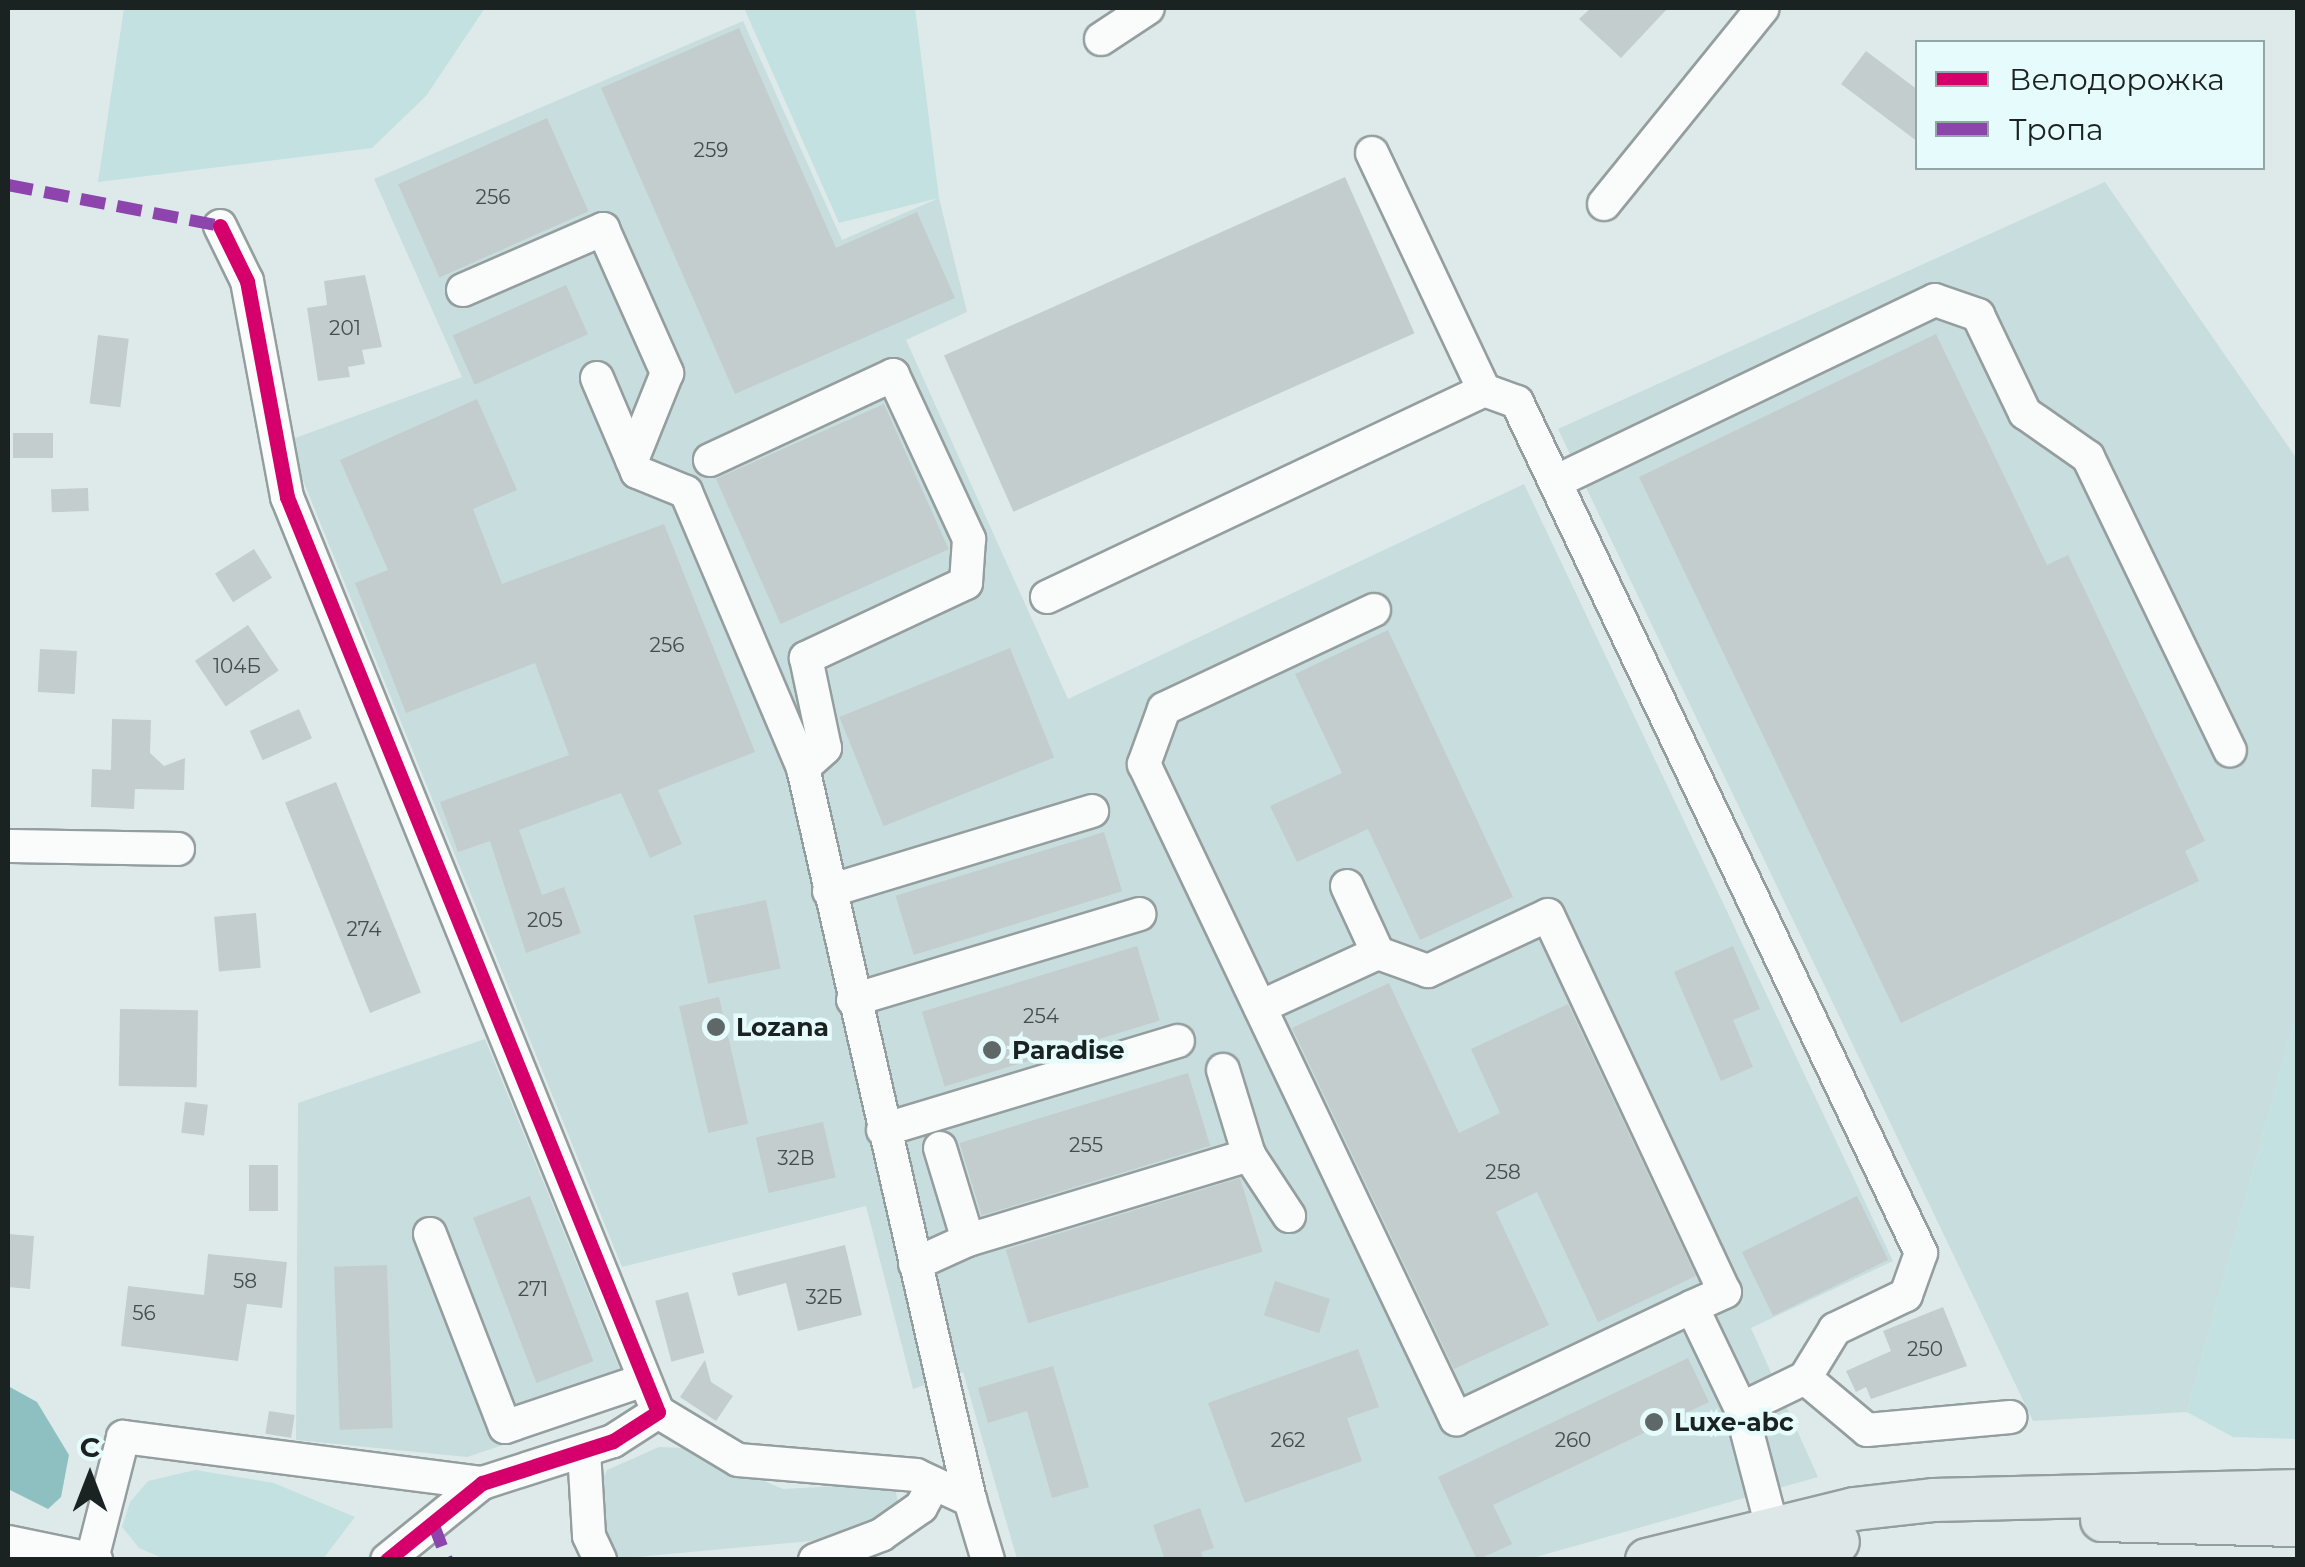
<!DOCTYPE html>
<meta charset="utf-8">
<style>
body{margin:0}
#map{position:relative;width:2305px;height:1567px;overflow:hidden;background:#deeaea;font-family:Montserrat,sans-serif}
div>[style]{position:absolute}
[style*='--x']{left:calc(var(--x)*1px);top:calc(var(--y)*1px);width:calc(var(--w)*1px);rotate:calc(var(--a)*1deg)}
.built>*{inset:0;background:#c8dddd}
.green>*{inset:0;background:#c3e1e1}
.water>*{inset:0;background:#8fc0c1}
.building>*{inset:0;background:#c4cdcd;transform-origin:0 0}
.roads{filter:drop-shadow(2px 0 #959e9e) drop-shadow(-2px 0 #959e9e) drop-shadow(0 2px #959e9e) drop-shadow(0 -2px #959e9e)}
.minor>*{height:32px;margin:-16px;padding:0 16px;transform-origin:16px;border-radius:16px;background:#fafcfc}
.major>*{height:42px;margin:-21px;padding:0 21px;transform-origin:21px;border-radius:21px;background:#dde7e7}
.quiet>*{height:12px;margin-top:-6px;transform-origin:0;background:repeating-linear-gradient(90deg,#8e44ad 0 25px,transparent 0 37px)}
.cycleway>*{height:15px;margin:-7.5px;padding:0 7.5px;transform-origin:7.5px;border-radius:7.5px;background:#d6006c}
.dots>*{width:28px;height:28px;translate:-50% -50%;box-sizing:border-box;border:5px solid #e6fcfc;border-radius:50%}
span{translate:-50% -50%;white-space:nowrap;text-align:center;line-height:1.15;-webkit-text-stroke:9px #e6fcfc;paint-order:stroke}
.number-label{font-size:20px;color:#444d4d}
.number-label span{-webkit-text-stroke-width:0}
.poi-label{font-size:25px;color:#1a2222;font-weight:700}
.left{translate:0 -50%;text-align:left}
.frame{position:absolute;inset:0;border:10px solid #1a2222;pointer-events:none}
.legend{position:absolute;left:1915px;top:40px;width:350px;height:130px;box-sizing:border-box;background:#e6fcfc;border:2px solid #94a5a5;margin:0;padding:12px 18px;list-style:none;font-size:30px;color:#1a2222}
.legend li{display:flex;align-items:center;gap:20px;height:50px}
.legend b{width:50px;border:2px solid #94a5a5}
.north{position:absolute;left:40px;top:1427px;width:100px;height:100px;-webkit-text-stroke:8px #e6fcfc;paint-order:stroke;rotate:0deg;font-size:28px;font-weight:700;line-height:40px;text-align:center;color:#1a2222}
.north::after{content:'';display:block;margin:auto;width:35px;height:45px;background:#1a2222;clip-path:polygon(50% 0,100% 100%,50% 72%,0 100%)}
</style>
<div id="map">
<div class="built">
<div style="clip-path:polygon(743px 21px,842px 240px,939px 198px,967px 312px,906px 340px,1068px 699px,1524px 484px,1893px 1261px,1751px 1328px,1818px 1477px,1529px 1559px,1017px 1559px,963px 1372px,913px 1389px,866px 1206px,622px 1267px,287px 441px,462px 377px,374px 179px)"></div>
<div style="clip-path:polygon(2105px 182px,2297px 459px,2297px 1011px,2187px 1412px,2033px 1421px,1558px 429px)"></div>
<div style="clip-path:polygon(485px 1039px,621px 1372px,607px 1379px,618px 1407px,467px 1457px,296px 1440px,298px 1103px)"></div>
<div style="clip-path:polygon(659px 1447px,685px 1448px,783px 1489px,894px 1483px,900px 1512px,843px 1538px,615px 1559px,600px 1530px,599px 1488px,607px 1470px)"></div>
</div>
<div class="green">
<div style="clip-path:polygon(124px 8px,485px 8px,426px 96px,372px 148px,98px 182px)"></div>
<div style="clip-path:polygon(744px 8px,915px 8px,939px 198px,839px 223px)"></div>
<div style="clip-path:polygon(2297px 1011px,2297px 1439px,2233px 1437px,2187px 1412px)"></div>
<div style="clip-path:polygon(195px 1470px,274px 1483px,355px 1517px,323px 1559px,167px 1560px,139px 1548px,122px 1527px,130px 1502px,148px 1481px)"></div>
</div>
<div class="water">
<div style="clip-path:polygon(8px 1386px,37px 1402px,69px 1455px,61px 1497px,48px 1509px,8px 1489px)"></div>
</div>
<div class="building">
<div style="clip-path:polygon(1591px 8px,1668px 8px,1621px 58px,1579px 19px)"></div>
<div style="clip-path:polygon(739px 28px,836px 248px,917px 212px,955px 298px,735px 394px,601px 88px)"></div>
<div style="clip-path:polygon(1866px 51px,1918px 90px,1918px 142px,1841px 84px)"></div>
<div style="left:547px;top:118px;width:102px;height:163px;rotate:66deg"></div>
<div style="left:1345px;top:177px;width:171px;height:439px;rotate:66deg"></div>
<div style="clip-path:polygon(365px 275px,382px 347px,362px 350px,365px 364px,348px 367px,350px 377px,318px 381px,307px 308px,327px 305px,324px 281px)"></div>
<div style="left:566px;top:285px;width:54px;height:124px;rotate:66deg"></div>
<div style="clip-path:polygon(1936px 334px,2047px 565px,2068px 555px,2205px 841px,2185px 851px,2199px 881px,1901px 1023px,1639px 477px)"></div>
<div style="left:98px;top:335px;width:31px;height:69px;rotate:7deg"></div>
<div style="clip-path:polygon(477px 399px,517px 490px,473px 509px,502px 584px,664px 524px,755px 752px,658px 790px,682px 844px,650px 858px,621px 793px,519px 830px,542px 895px,564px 887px,581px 933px,526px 953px,490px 841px,458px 852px,440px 802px,569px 755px,535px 663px,406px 713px,355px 583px,388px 570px,340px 460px)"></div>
<div style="left:884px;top:404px;width:159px;height:184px;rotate:66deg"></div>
<div style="left:13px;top:433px;width:40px;height:25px"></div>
<div style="left:88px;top:488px;width:23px;height:37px;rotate:88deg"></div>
<div style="left:254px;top:549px;width:34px;height:46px;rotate:58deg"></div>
<div style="left:248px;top:625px;width:55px;height:64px;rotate:56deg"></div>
<div style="clip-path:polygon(1388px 630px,1513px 897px,1420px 940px,1368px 829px,1297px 862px,1270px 806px,1342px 773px,1295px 674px)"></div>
<div style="left:1010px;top:648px;width:118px;height:184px;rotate:68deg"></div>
<div style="left:40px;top:649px;width:37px;height:43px;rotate:3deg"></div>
<div style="left:299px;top:709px;width:32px;height:54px;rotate:66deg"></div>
<div style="clip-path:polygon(112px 719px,151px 720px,150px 753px,164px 766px,185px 758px,184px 790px,135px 789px,134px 809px,91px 807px,92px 769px,111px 770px)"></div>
<div style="left:336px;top:782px;width:227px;height:55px;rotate:68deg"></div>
<div style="left:1104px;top:832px;width:62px;height:218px;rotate:73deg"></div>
<div style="left:766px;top:900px;width:70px;height:74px;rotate:78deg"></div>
<div style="left:256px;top:913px;width:55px;height:42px;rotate:85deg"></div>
<div style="left:1137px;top:946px;width:78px;height:225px;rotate:73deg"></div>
<div style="clip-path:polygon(1733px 946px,1760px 1009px,1733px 1020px,1753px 1067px,1721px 1081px,1674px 972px)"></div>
<div style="clip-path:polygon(1389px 983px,1459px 1133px,1500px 1113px,1471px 1049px,1568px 1004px,1696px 1276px,1598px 1322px,1537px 1192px,1496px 1212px,1549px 1325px,1454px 1369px,1292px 1028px)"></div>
<div style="left:719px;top:997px;width:130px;height:41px;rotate:77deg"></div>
<div style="left:120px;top:1009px;width:78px;height:77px;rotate:1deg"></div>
<div style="left:1188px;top:1073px;width:76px;height:239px;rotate:73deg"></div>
<div style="left:185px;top:1102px;width:23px;height:31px;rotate:7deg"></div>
<div style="left:823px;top:1122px;width:57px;height:69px;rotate:77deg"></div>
<div style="left:249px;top:1165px;width:29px;height:46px"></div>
<div style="left:1240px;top:1178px;width:77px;height:245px;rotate:73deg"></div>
<div style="left:530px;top:1196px;width:177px;height:61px;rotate:69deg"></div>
<div style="left:1857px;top:1196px;width:71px;height:128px;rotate:64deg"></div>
<div style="clip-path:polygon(8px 1234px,34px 1236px,30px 1289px,8px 1287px)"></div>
<div style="clip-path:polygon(845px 1245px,862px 1315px,798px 1331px,786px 1283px,738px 1296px,732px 1273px)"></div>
<div style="clip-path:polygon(208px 1254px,287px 1262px,282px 1308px,247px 1304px,238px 1361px,121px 1346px,128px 1286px,204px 1295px)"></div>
<div style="left:387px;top:1265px;width:163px;height:53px;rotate:88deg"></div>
<div style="left:1275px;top:1281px;width:58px;height:36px;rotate:18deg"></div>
<div style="left:688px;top:1292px;width:63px;height:34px;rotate:75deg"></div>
<div style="clip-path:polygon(1943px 1307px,1967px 1366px,1871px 1399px,1866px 1387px,1856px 1392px,1846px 1371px,1891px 1351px,1883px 1331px)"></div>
<div style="clip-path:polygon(1358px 1349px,1379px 1407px,1347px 1418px,1362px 1461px,1245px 1503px,1208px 1403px)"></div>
<div style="clip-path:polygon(1688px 1358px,1709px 1402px,1493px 1505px,1512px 1544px,1477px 1560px,1438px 1477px)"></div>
<div style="clip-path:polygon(705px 1360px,711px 1382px,733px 1396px,716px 1421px,680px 1397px)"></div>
<div style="clip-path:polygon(1053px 1366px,1089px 1487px,1052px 1498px,1027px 1411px,988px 1423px,978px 1388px)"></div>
<div style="left:269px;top:1411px;width:26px;height:23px;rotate:9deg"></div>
<div style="clip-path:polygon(1200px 1508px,1214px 1548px,1201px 1552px,1204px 1560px,1165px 1560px,1153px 1525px)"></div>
</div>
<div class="roads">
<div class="minor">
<div style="--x:1101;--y:39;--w:56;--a:-33.4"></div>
<div style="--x:1372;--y:153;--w:262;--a:64.7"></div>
<div style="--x:1604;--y:204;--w:252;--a:-51"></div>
<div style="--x:220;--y:226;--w:61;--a:63.9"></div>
<div style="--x:247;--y:281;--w:220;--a:79.5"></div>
<div style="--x:287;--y:497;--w:987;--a:67.93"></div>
<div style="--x:658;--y:1412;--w:54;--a:147.2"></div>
<div style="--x:613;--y:1441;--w:138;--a:162.2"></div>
<div style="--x:482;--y:1483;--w:122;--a:141"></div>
<div style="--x:463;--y:290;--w:153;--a:-23.5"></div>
<div style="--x:603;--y:229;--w:158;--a:66"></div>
<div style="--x:667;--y:373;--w:94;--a:111.9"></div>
<div style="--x:597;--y:378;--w:102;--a:66.9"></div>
<div style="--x:637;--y:472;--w:53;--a:22.2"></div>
<div style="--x:686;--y:492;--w:300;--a:67"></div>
<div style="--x:710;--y:460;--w:202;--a:-24.9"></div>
<div style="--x:893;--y:375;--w:181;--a:65.1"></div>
<div style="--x:969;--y:539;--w:44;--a:93.9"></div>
<div style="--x:966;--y:583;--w:177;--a:154.9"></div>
<div style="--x:806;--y:658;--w:92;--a:78.1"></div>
<div style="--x:825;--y:748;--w:30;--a:138"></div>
<div style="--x:803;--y:768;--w:751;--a:77.15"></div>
<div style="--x:1555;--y:482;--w:421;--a:-25.6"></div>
<div style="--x:1935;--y:300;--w:46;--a:19.2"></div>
<div style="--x:1978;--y:315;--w:109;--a:64.4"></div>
<div style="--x:2025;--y:413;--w:77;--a:34.9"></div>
<div style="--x:2088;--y:457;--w:326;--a:64.2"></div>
<div style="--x:1047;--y:597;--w:484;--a:-25.3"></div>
<div style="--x:1484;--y:390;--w:35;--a:20"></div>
<div style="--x:1517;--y:402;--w:942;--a:64.6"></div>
<div style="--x:1921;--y:1253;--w:45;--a:109.7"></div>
<div style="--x:1906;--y:1295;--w:79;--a:154.4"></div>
<div style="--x:1835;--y:1329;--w:57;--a:121.5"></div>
<div style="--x:1805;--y:1378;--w:71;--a:154.2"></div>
<div style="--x:1374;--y:610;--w:232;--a:154.8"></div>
<div style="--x:1164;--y:709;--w:59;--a:110"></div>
<div style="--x:1144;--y:764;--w:726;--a:64.53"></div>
<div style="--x:1456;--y:1419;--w:261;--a:-25.4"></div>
<div style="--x:1692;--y:1307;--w:113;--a:64.3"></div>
<div style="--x:1741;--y:1409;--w:146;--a:75.3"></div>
<div style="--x:8;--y:846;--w:170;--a:1"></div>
<div style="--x:1347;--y:886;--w:74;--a:65.2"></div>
<div style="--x:829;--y:891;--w:275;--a:-16.9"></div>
<div style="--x:853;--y:1000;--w:299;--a:-16.7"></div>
<div style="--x:1260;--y:1007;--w:130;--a:-24.6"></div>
<div style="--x:1378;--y:953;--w:53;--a:19.8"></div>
<div style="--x:1428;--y:971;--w:132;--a:-25"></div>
<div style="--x:1548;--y:915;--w:416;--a:64.9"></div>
<div style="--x:1725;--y:1292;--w:36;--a:156"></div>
<div style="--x:883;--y:1130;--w:308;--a:-16.8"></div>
<div style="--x:1249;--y:1155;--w:73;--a:56.7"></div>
<div style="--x:430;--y:1234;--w:207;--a:68.8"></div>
<div style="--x:505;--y:1427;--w:147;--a:-18.7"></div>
<div style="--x:968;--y:1240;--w:294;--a:-16.8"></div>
<div style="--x:1249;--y:1155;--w:89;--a:-107"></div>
<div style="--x:915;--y:1264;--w:58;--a:-24.4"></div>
<div style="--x:968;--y:1240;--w:96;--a:-106.9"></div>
<div style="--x:1805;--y:1378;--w:81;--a:40"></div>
<div style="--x:1867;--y:1430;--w:144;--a:-5.2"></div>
<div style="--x:658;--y:1412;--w:93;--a:31"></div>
<div style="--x:738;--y:1460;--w:179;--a:4.8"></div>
<div style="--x:916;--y:1475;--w:60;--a:24.8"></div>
<div style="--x:970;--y:1500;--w:63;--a:73.3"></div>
<div style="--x:584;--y:1451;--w:85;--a:86.6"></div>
<div style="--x:589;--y:1536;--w:26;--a:65"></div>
<div style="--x:8;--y:1542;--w:90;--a:11.6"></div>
<div style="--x:92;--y:1559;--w:126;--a:-75.7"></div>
<div style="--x:123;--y:1437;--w:362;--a:7.3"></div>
<div style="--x:815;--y:1560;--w:71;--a:-20.7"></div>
<div style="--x:881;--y:1535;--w:49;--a:-35"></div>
<div style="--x:921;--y:1507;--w:23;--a:-61"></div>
</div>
<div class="major">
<div style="--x:2102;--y:1520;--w:196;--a:1.5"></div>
<div style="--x:1647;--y:1560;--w:213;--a:-13.8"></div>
<div style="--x:1854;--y:1509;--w:81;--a:-6.4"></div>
<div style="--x:1934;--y:1500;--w:364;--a:-1.4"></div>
<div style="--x:1765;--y:1560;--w:75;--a:-13.9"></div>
</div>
</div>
<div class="quiet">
<div style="--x:8;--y:185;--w:216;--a:10.9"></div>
<div style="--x:433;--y:1523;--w:40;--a:69"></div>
</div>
<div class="cycleway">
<div style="--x:220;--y:226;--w:61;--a:63.9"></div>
<div style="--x:247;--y:281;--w:220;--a:79.5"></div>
<div style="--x:287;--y:497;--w:987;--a:67.93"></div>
<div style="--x:658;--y:1412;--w:54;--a:147.2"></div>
<div style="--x:613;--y:1441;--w:138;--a:162.2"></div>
<div style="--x:482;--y:1483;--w:122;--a:141"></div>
</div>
<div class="dots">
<div style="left:716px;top:1027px;background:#5f6868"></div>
<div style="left:992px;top:1050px;background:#5f6868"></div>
<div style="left:1654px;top:1422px;background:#5f6868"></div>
</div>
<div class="number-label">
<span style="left:711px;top:150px">259</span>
<span style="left:493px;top:197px">256</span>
<span style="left:345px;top:328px">201</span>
<span style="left:667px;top:645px">256</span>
<span style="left:237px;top:666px">104Б</span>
<span style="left:545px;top:920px">205</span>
<span style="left:364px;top:929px">274</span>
<span style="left:1041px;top:1016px">254</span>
<span style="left:1086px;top:1145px">255</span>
<span style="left:796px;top:1158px">32В</span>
<span style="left:1503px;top:1172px">258</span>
<span style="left:245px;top:1281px">58</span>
<span style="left:533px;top:1289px">271</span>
<span style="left:824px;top:1297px">32Б</span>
<span style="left:144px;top:1313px">56</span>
<span style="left:1925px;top:1349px">250</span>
<span style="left:1288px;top:1440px">262</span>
<span style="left:1573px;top:1440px">260</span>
</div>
<div class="poi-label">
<span class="left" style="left:736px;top:1027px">Lozana</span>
<span class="left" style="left:1012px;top:1050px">Paradise</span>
<span class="left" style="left:1674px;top:1422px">Luxe-abc</span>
</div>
<div class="frame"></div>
<ul class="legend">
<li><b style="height:12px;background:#d6006c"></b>Велодорожка</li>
<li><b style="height:12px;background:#8e44ad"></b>Тропа</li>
</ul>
<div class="north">С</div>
</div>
